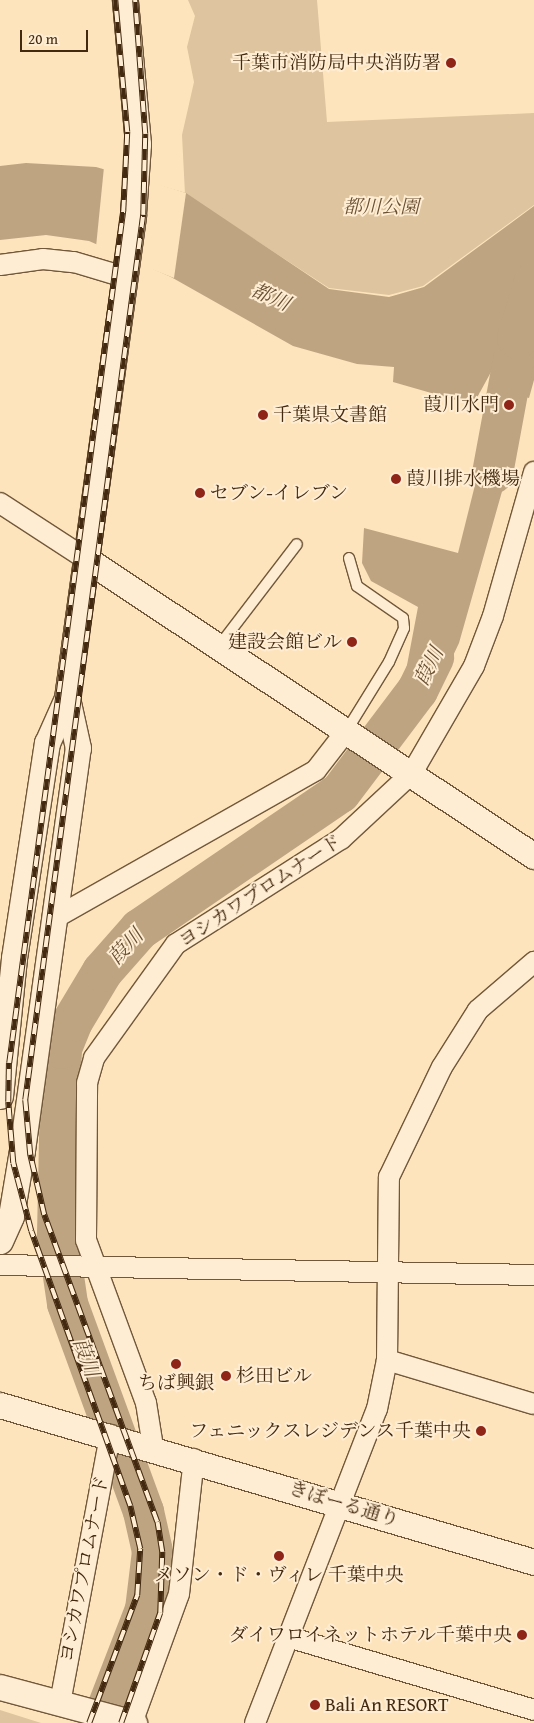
<!DOCTYPE html>
<meta charset="utf-8">
<style>
body{margin:0}
#map{position:relative;width:534px;height:1723px;overflow:hidden;background:#fee4bc;font-family:"Gentium Book Plus","Noto Serif JP",serif}
div>[style]{position:absolute}
[style*='--x']{left:calc(var(--x)*1px);top:calc(var(--y)*1px);width:calc(var(--w)*1px);rotate:calc(var(--a)*1deg)}
.green>*{inset:0;background:#dec49f}
.water>*{inset:0;background:#bea481}
.pier>*{inset:0;background:#fee4bc}
.river>*{height:41px;margin:-20.5px;padding:0 20.5px;transform-origin:20.5px;border-radius:20.5px;background:#bea481}
.roads{filter:drop-shadow(1px 0 #72583a) drop-shadow(-1px 0 #72583a) drop-shadow(0 1px #72583a) drop-shadow(0 -1px #72583a)}
.service>*{height:10px;margin:-5px;padding:0 5px;transform-origin:5px;border-radius:5px;background:#feedd3}
.minor>*{height:20px;margin:-10px;padding:0 10px;transform-origin:10px;border-radius:10px;background:#feedd3}
.tertiary>*{height:25px;margin:-12.5px;padding:0 12.5px;transform-origin:12.5px;border-radius:12.5px;background:#feedd3}
.rail>*{height:5.5px;margin-top:-2.75px;transform-origin:0;background:repeating-linear-gradient(90deg,#feedd3 0 11px,#43290f 0 22px);box-sizing:border-box;border-block:1px solid #43290f}
.dots>*{width:14px;height:14px;translate:-50% -50%;box-sizing:border-box;border:2px solid #feedd3;border-radius:50%}
span{translate:-50% -50%;white-space:nowrap;text-align:center;line-height:1.15;-webkit-text-stroke:4px #feedd3;paint-order:stroke}
.poi-label{font-size:19px;color:#43290f}
.right{translate:-100% -50%;text-align:right}
.left{translate:0 -50%;text-align:left}
.park-label{font-size:19px;color:#6a5033;font-style:italic}
.street-label{font-size:19px;color:#43290f}
.water-label{font-size:20px;color:#684e31;font-style:italic}
.scale{position:absolute;left:20px;top:30px;width:68px;height:22px;box-sizing:border-box;border:2px solid #43290f;border-top:0;padding-left:6px;font-size:15px;line-height:18px;white-space:nowrap;color:#43290f;-webkit-text-stroke:4px #feedd3;paint-order:stroke}
</style>
<div id="map">
<div class="green">
<div style="clip-path:polygon(188px 0,317px 0,327px 122px,534px 113px,534px 205px,423px 286px,389px 295px,329px 288px,185px 194px,182px 135px,194px 82px,187px 47px,195px 16px)"></div>
<div style="clip-path:polygon(0 1710px,41px 1723px,0 1723px)"></div>
</div>
<div class="water">
<div style="clip-path:polygon(26px 163px,96px 167px,186px 193px,329px 289px,389px 297px,424px 287px,534px 206px,534px 380px,529px 398px,501px 390px,514px 341px,509px 339px,473px 405px,393px 382px,394px 367px,357px 364px,293px 346px,171px 277px,89px 241px,46px 235px,0 240px,0 166px)"></div>
<div style="clip-path:polygon(493px 413px,522px 421px,459px 643px,442px 679px,417px 712px,394px 698px,404px 681px,418px 607px,371px 581px,362px 563px,364px 528px,458px 553px)"></div>
</div>
<div class="pier">
<div style="clip-path:polygon(104px 167px,186px 193px,174px 278px,96px 247px)"></div>
</div>
<div class="river">
<div style="--x:492;--y:473;--w:137;--a:-79.5"></div>
<div style="--x:517;--y:338;--w:59;--a:-73.4"></div>
<div style="--x:101;--y:1723;--w:122;--a:-68.9"></div>
<div style="--x:145;--y:1609;--w:58;--a:-83.1"></div>
<div style="--x:152;--y:1551;--w:41;--a:-102.7"></div>
<div style="--x:143;--y:1511;--w:221;--a:-110.1"></div>
<div style="--x:67;--y:1303;--w:69;--a:-98.4"></div>
<div style="--x:57;--y:1235;--w:187;--a:-88.8"></div>
<div style="--x:61;--y:1048;--w:29;--a:-68"></div>
<div style="--x:72;--y:1021;--w:58;--a:-59"></div>
<div style="--x:102;--y:971;--w:56;--a:-48.6"></div>
<div style="--x:139;--y:929;--w:243;--a:-34.3"></div>
<div style="--x:340;--y:792;--w:128;--a:-53"></div>
<div style="--x:417;--y:690;--w:37;--a:-64"></div>
</div>
<div class="roads">
<div class="service">
<div style="--x:219;--y:646;--w:128;--a:-52.6"></div>
<div style="--x:347;--y:730;--w:80;--a:-58.3"></div>
<div style="--x:389;--y:662;--w:37;--a:-66"></div>
<div style="--x:404;--y:628;--w:10;--a:-96"></div>
<div style="--x:403;--y:618;--w:56;--a:-145.2"></div>
<div style="--x:357;--y:586;--w:29;--a:-106"></div>
</div>
<div class="minor">
<div style="--x:0;--y:265;--w:43;--a:-7.9"></div>
<div style="--x:43;--y:259;--w:31;--a:6"></div>
<div style="--x:74;--y:262;--w:52;--a:16.7"></div>
<div style="--x:0;--y:503;--w:103;--a:33.1"></div>
<div style="--x:53;--y:919;--w:302;--a:-29.5"></div>
<div style="--x:316;--y:770;--w:51;--a:-52.2"></div>
<div style="--x:0;--y:1265;--w:534;--a:1.07"></div>
<div style="--x:387;--y:1360;--w:153;--a:16.7"></div>
<div style="--x:153;--y:1447;--w:45;--a:-99"></div>
<div style="--x:146;--y:1403;--w:174;--a:-110.2"></div>
<div style="--x:86;--y:1240;--w:157;--a:-89.6"></div>
<div style="--x:87;--y:1083;--w:26;--a:-74"></div>
<div style="--x:94;--y:1058;--w:140;--a:-54.3"></div>
<div style="--x:176;--y:944;--w:196;--a:-32.5"></div>
<div style="--x:341;--y:839;--w:97;--a:-42.9"></div>
<div style="--x:412;--y:773;--w:124;--a:-59.9"></div>
<div style="--x:474;--y:666;--w:53;--a:-69.2"></div>
<div style="--x:493;--y:616;--w:150;--a:-74.1"></div>
<div style="--x:288;--y:1637;--w:257;--a:16.5"></div>
<div style="--x:60;--y:1703;--w:273;--a:-79.4"></div>
<div style="--x:132;--y:1723;--w:137;--a:-70"></div>
<div style="--x:179;--y:1594;--w:136;--a:-83.7"></div>
<div style="--x:255;--y:1723;--w:337;--a:-68.8"></div>
<div style="--x:377;--y:1409;--w:50;--a:-78.5"></div>
<div style="--x:387;--y:1360;--w:183;--a:-89.4"></div>
<div style="--x:389;--y:1177;--w:122;--a:-64.3"></div>
<div style="--x:442;--y:1067;--w:67;--a:-57.7"></div>
<div style="--x:478;--y:1010;--w:74;--a:-40.6"></div>
</div>
<div class="tertiary">
<div style="--x:86;--y:559;--w:538;--a:33.54"></div>
<div style="--x:0;--y:1096;--w:139;--a:-84.2"></div>
<div style="--x:14;--y:958;--w:218;--a:-81.3"></div>
<div style="--x:47;--y:743;--w:49;--a:-66"></div>
<div style="--x:67;--y:698;--w:488;--a:-82.2"></div>
<div style="--x:133;--y:214;--w:70;--a:-85.9"></div>
<div style="--x:138;--y:144;--w:145;--a:-95.2"></div>
<div style="--x:0;--y:1241;--w:27;--a:-66"></div>
<div style="--x:11;--y:1216;--w:67;--a:-80.5"></div>
<div style="--x:22;--y:1150;--w:406;--a:-82.1"></div>
<div style="--x:78;--y:748;--w:51;--a:-102.4"></div>
<div style="--x:0;--y:1405;--w:557;--a:16.38"></div>
<div style="--x:0;--y:1687;--w:139;--a:15"></div>
</div>
</div>
<div class="rail">
<div style="--x:89;--y:1723;--w:137;--a:-69.4"></div>
<div style="--x:137;--y:1595;--w:46;--a:-86.3"></div>
<div style="--x:140;--y:1549;--w:44;--a:-103.1"></div>
<div style="--x:130;--y:1506;--w:292;--a:-109.8"></div>
<div style="--x:31;--y:1231;--w:70;--a:-104.8"></div>
<div style="--x:13;--y:1163;--w:61;--a:-94.7"></div>
<div style="--x:8;--y:1102;--w:39;--a:-89"></div>
<div style="--x:9;--y:1063;--w:860;--a:-82.38"></div>
<div style="--x:123;--y:211;--w:79;--a:-87.1"></div>
<div style="--x:127;--y:132;--w:133;--a:-95.2"></div>
<div style="--x:121;--y:1723;--w:117;--a:-70.5"></div>
<div style="--x:160;--y:1613;--w:61;--a:-88.1"></div>
<div style="--x:162;--y:1552;--w:30;--a:-99"></div>
<div style="--x:157;--y:1522;--w:327;--a:-110.2"></div>
<div style="--x:44;--y:1215;--w:62;--a:-103.1"></div>
<div style="--x:30;--y:1155;--w:55;--a:-95.2"></div>
<div style="--x:25;--y:1100;--w:893;--a:-82.41"></div>
<div style="--x:143;--y:215;--w:81;--a:-88.6"></div>
<div style="--x:145;--y:134;--w:134;--a:-94.3"></div>
</div>
<div class="dots">
<div style="left:451px;top:63px;background:#8f2418"></div>
<div style="left:509px;top:405px;background:#8f2418"></div>
<div style="left:263px;top:415px;background:#8f2418"></div>
<div style="left:396px;top:479px;background:#8f2418"></div>
<div style="left:200px;top:493px;background:#8f2418"></div>
<div style="left:352px;top:642px;background:#8f2418"></div>
<div style="left:176px;top:1364px;background:#8f2418"></div>
<div style="left:226px;top:1376px;background:#8f2418"></div>
<div style="left:481px;top:1431px;background:#8f2418"></div>
<div style="left:279px;top:1556px;background:#8f2418"></div>
<div style="left:522px;top:1635px;background:#8f2418"></div>
<div style="left:315px;top:1705px;background:#8f2418"></div>
</div>
<div class="poi-label">
<span class="right" style="left:441px;top:63px">千葉市消防局中央消防署</span>
<span class="right" style="left:499px;top:405px">葭川水門</span>
<span class="left" style="left:273px;top:415px">千葉県文書館</span>
<span class="left" style="left:406px;top:479px">葭川排水機場</span>
<span class="left" style="left:210px;top:493px">セブン-イレブン</span>
<span class="right" style="left:342px;top:642px">建設会館ビル</span>
<span class="left" style="left:236px;top:1376px">杉田ビル</span>
<span style="left:176px;top:1383px">ちば興銀</span>
<span class="right" style="left:471px;top:1431px">フェニックスレジデンス千葉中央</span>
<span style="left:279px;top:1575px">メソン・ド・ヴィレ 千葉中央</span>
<span class="right" style="left:512px;top:1635px">ダイワロイネットホテル千葉中央</span>
<span class="left" style="left:325px;top:1705px">Bali An RESORT</span>
</div>
<div class="park-label">
<span style="left:381px;top:207px">都川公園</span>
</div>
<div class="street-label">
<span style="left:260px;top:891px;rotate:-33deg">ヨシカワプロムナード</span>
<span style="left:344px;top:1504px;rotate:17deg">きぼーる通り</span>
<span style="left:84px;top:1569px;rotate:-79deg">ヨシカワプロムナード</span>
</div>
<div class="water-label">
<span style="left:271px;top:296px;rotate:24deg">都川</span>
<span style="left:428px;top:666px;rotate:-64deg">葭川</span>
<span style="left:125px;top:946px;rotate:-47deg">葭川</span>
<span style="left:87px;top:1357px;rotate:70deg">葭川</span>
</div>
<div class="scale">20 m</div>
</div>
